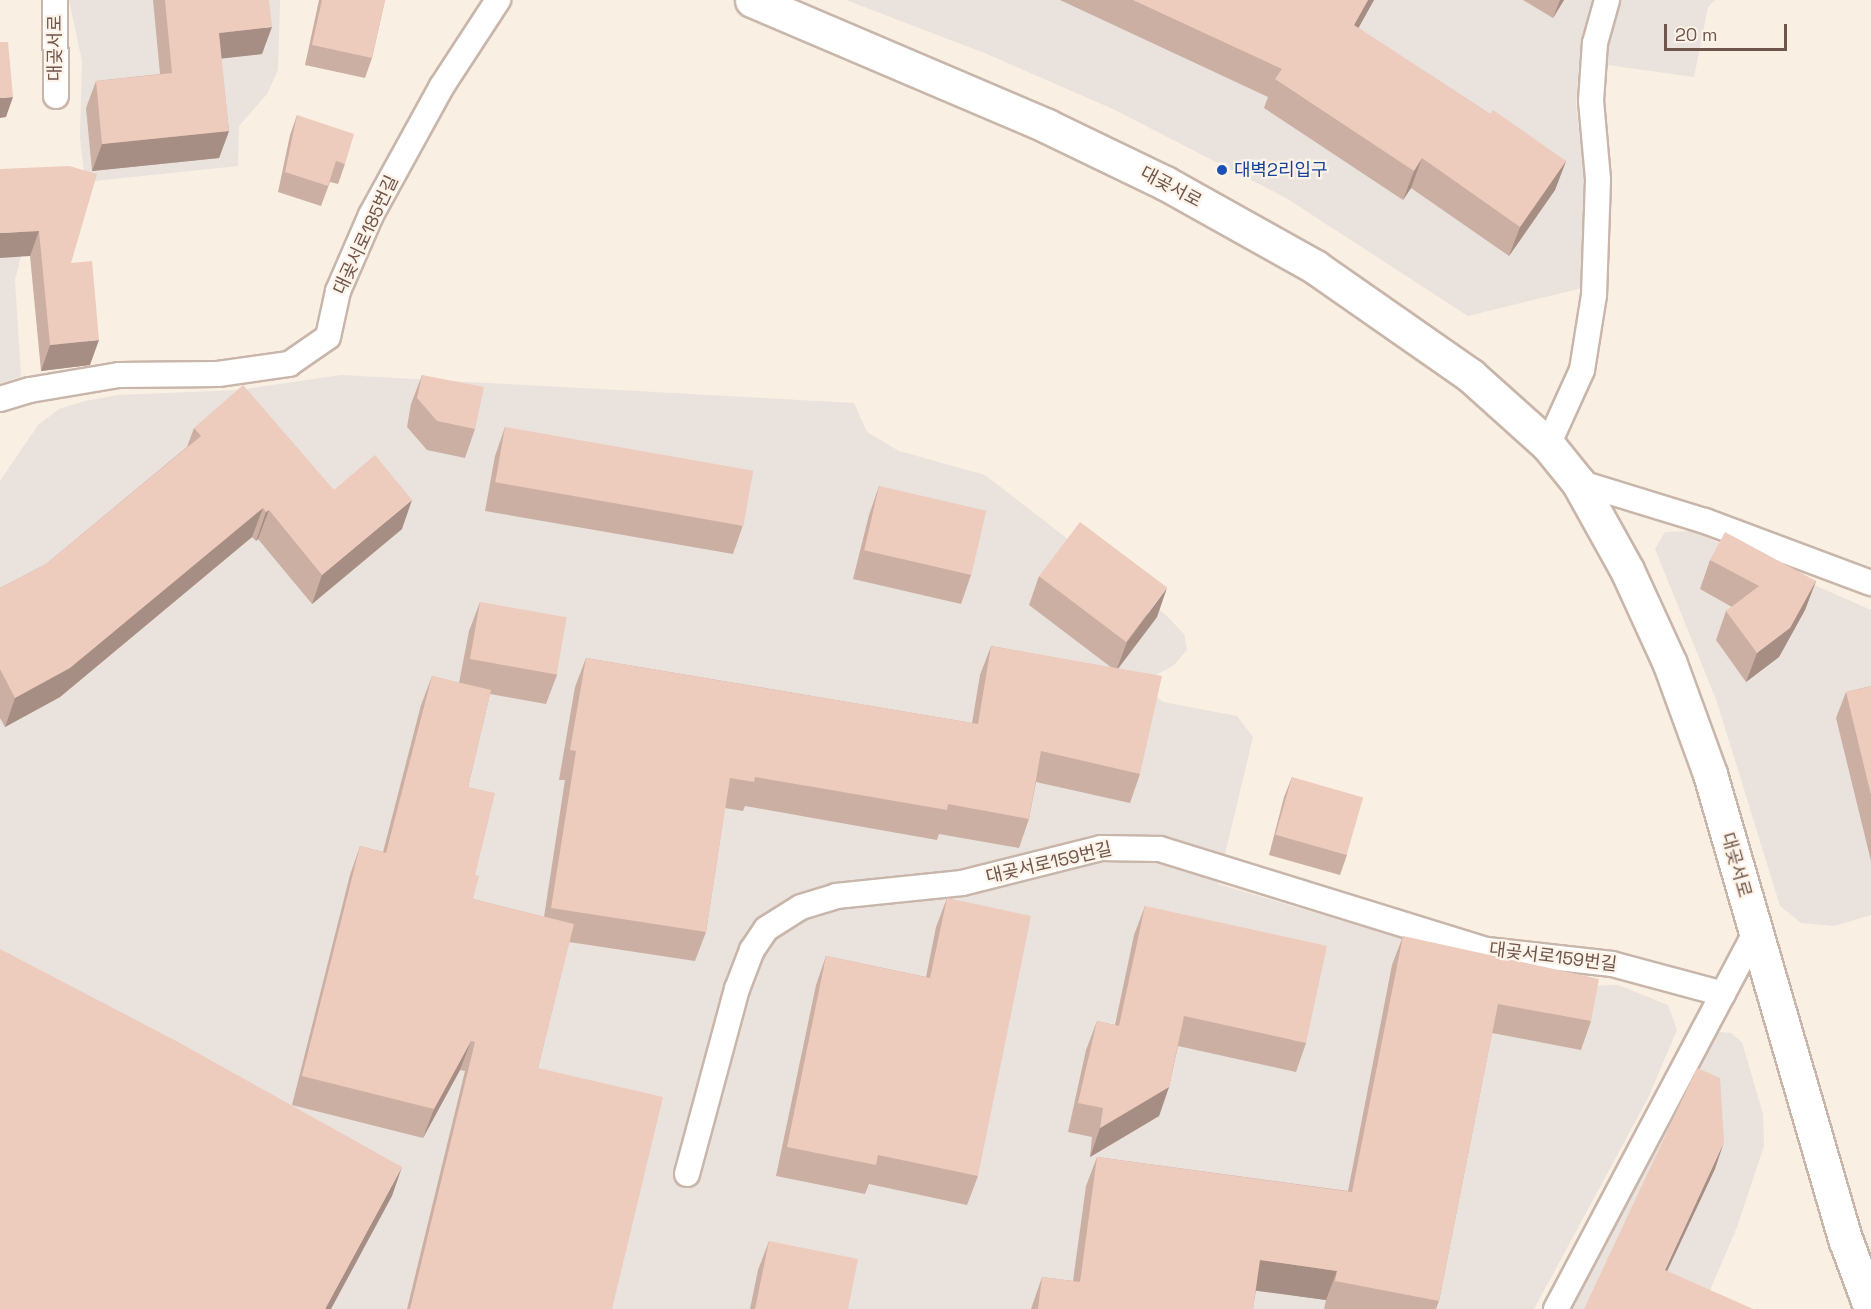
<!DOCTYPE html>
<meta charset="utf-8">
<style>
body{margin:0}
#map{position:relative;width:1871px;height:1309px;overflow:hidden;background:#faefe3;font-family:"Space Grotesk","Noto Sans KR",sans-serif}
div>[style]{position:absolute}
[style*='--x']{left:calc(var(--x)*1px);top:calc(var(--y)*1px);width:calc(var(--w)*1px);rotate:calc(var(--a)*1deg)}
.industrial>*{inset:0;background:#e9e2dd}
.roads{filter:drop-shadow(2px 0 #c9b6aa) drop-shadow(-2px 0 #c9b6aa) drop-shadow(0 2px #c9b6aa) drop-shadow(0 -2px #c9b6aa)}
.service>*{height:24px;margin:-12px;padding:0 12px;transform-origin:12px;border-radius:12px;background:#fff}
.tertiary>*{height:33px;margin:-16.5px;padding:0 16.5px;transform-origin:16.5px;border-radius:16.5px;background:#fff}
.wall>*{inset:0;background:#ccafa3}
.shaded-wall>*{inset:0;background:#a68e84}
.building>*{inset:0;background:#edcbbd;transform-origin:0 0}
.dots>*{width:16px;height:16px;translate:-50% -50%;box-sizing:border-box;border:3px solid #fdf3e8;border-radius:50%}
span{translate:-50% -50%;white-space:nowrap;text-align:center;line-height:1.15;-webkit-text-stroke:4.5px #fdf3e8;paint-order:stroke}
.street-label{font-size:18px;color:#6f554b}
.transit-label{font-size:18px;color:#164399}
.left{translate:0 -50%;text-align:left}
.scale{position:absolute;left:1664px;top:24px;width:123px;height:27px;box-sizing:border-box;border:3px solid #6f554b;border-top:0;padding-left:8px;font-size:18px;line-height:21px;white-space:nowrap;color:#6f554b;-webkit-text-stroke:4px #fdf3e8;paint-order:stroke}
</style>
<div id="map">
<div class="industrial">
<div style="clip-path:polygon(69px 0,280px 0,278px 70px,267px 94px,239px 126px,238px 166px,85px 182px,80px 138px,82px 61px)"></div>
<div style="clip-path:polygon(846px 0,1715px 0,1708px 7px,1694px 77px,1579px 61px,1576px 106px,1587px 192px,1582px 288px,1468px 316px,1286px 198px,1113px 109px,987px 54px)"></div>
<div style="clip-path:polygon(0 178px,30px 221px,15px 280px,21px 377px,0 383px)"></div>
<div style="clip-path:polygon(341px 375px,854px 403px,867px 432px,899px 451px,985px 475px,1166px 615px,1184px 634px,1187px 650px,1174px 665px,1142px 683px,1163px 702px,1237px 716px,1253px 737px,1218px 884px,1566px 987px,1618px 985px,1668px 1005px,1677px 1030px,1648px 1098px,1534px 1309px,0 1309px,0 481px,38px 425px,59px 409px,85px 401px,118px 395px,238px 390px)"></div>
<div style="clip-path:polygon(1692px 531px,1871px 610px,1871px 915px,1834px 926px,1801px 923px,1780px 906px,1717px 702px,1655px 549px,1665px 532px)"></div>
<div style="clip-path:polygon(1720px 1032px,1731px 1033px,1742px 1042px,1763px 1114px,1764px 1146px,1737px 1227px,1702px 1309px,1570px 1309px,1708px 1038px)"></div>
</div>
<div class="roads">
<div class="service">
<div style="--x:55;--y:0;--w:96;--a:89.4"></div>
<div style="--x:0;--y:399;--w:31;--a:-17"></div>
<div style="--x:30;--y:390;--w:90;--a:-9.6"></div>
<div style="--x:119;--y:375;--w:99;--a:-0.6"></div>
<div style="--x:218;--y:374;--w:72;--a:-8"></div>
<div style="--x:289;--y:364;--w:47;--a:-34.7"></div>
<div style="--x:328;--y:337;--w:47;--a:-77.7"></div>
<div style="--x:338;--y:291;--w:83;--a:-66.5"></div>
<div style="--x:371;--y:215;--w:147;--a:-61.2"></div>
<div style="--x:442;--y:86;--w:103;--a:-56.9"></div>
<div style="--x:1548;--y:445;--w:82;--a:-65.6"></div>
<div style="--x:1582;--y:370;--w:76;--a:-80.9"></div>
<div style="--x:1594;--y:295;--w:116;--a:-88"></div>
<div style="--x:1598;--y:179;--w:78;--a:-95.1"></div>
<div style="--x:1591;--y:101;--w:58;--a:-86.1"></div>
<div style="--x:1595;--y:43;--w:45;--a:-74.4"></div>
<div style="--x:1578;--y:482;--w:133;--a:17.1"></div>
<div style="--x:1705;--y:521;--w:177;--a:20.5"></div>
<div style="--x:687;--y:1174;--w:192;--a:-74.9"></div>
<div style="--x:737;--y:989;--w:42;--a:-69"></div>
<div style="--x:752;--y:950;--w:25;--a:-56"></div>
<div style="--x:766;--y:929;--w:41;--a:-32.2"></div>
<div style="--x:801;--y:907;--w:37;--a:-17"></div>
<div style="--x:836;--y:896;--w:127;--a:-5.9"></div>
<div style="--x:962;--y:883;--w:143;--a:-14.1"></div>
<div style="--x:1101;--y:848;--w:59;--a:1"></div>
<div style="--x:1160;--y:849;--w:342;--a:17.2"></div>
<div style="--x:1487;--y:950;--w:126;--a:6.4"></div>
<div style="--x:1612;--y:964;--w:115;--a:15.1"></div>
<div style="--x:1556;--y:1309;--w:427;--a:-62.1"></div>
</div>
<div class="tertiary">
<div style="--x:752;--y:0;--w:321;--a:23.1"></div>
<div style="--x:1047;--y:126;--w:131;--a:25.8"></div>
<div style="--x:1165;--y:183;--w:172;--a:29.2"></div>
<div style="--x:1315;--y:267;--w:189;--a:34.9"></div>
<div style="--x:1470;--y:375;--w:105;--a:41.9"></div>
<div style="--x:1548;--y:445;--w:48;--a:51"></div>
<div style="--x:1578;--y:482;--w:101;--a:60.9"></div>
<div style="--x:1627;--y:570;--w:103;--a:65.4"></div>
<div style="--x:1670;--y:664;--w:117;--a:70"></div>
<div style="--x:1710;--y:774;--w:486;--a:73.8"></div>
<div style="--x:1846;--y:1241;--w:72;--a:69.8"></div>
</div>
</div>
<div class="wall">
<div style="clip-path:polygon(153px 0,269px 0,262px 54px,221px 58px,229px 131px,219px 158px,92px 171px,86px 108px,96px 81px,160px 74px)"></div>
<div style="clip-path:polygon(319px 0,385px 0,372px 58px,365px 78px,305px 65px)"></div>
<div style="clip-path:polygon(1060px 0,1374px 0,1358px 28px,1490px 114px,1566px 161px,1555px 190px,1509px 256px,1411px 188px,1403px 200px,1264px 108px,1268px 97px)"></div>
<div style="clip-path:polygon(1523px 0,1564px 0,1553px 18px)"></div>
<div style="clip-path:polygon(297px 115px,345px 164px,338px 184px,330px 182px,321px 206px,278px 192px,290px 135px)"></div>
<div style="clip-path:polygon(0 169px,71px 263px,90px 365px,41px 371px,30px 256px)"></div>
<div style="clip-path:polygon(422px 375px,475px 429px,465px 458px,427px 450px,407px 427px,411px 404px)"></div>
<div style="clip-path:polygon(505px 427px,743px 525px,733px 554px,485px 511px,495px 456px)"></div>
<div style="clip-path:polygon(194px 428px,334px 490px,402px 529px,312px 604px,258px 539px,256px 541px,252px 537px,60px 697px,5px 727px,0 718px,0 588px,46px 564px,187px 447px)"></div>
<div style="clip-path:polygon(879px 486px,971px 575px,961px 604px,853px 579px,869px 515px)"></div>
<div style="clip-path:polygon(1710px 560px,1816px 581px,1805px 610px,1779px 657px,1746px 682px,1716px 640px,1726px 611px,1732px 607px,1700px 589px)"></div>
<div style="clip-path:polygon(1039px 576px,1157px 617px,1118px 669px,1140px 774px,1130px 803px,1036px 782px,1029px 819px,1019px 848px,939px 834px,937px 840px,745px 806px,743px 811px,725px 808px,706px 932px,695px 961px,569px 942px,538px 1068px,612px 1309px,407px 1309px,465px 1071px,460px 1070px,423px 1138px,292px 1105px,350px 875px,360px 846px,383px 852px,421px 705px,432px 676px,459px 683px,469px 631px,480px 602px,557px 675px,546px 704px,490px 694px,468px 787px,475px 875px,473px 899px,544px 917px,565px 780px,559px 780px,575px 687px,586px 658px,972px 723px,980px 675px,991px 646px,1112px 668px,1029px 605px)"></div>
<div style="clip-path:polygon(1871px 686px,1871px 861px,1836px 718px,1846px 692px)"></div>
<div style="clip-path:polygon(1292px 777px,1347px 855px,1340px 875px,1269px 855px,1284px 797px)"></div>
<div style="clip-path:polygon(947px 898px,978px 1176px,967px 1205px,869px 1184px,865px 1194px,776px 1176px,816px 985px,826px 956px,926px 977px,936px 927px)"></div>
<div style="clip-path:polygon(1145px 906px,1306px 1043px,1296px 1072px,1178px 1046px,1169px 1087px,1159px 1116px,1090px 1157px,1092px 1137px,1068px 1132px,1086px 1050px,1097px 1021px,1115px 1025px,1134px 935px)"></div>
<div style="clip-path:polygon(1403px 936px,1591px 1021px,1581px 1050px,1492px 1033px,1439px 1301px,1436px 1309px,1324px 1309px,1326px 1300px,1256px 1290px,1253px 1309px,1031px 1309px,1042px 1277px,1073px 1281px,1086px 1186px,1097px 1157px,1348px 1191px,1392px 965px)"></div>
<div style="clip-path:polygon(769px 1241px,848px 1309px,750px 1309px,758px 1270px)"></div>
</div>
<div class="shaded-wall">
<div style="clip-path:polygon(1368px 0,1374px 0,1344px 54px,1354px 25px)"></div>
<div style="clip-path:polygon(1560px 0,1564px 0,1553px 18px)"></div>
<div style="clip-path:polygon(272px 27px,262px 54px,209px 60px,219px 33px)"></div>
<div style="clip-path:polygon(13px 97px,6px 117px,0 118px,0 98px)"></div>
<div style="clip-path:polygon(229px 131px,219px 158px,92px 171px,102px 144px)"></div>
<div style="clip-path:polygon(1422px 158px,1411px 188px,1403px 200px,1414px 171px)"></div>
<div style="clip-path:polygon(1566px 161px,1555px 190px,1509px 256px,1520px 227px)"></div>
<div style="clip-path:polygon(39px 231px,30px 256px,0 258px,0 233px)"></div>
<div style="clip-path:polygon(99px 340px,90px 365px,41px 371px,50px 345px)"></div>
<div style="clip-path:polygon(412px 500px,402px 529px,312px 604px,322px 575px)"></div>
<div style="clip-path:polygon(263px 508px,252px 537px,60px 697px,5px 727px,15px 698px)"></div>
<div style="clip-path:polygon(269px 510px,258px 539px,256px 541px,266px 512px)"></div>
<div style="clip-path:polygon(1816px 581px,1805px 610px,1779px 657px,1746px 682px,1757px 653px)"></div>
<div style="clip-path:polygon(1167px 588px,1157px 617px,1116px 671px,1127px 642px)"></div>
<div style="clip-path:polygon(471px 1041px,460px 1070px,423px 1138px,434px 1109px)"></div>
<div style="clip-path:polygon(1169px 1087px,1159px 1116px,1090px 1157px,1100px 1128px)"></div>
<div style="clip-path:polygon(1724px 1142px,1715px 1169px,1655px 1297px,1665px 1270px)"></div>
<div style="clip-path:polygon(402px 1167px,392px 1196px,331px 1309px,325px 1309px)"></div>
<div style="clip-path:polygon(1260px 1260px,1337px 1271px,1326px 1300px,1250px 1290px)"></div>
</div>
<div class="building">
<div style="clip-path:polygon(165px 0,269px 0,272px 27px,219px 33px,229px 131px,102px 144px,96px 81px,172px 73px)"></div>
<div style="clip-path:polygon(322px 0,385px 0,372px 58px,312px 45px)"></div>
<div style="clip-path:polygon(1133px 0,1368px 0,1354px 25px,1490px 114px,1493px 110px,1566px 161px,1520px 227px,1422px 158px,1414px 171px,1275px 79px,1282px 69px)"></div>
<div style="clip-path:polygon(0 42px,8px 42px,13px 97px,0 98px)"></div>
<div style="clip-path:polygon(297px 115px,354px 134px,345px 164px,336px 161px,328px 186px,285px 172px)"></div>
<div style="clip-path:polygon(69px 166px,97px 174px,71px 263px,92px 261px,99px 340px,50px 345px,39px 231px,0 233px,0 169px)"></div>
<div style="clip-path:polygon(422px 375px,484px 387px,475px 429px,437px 421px,417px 398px)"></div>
<div style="clip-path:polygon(243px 385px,334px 490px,375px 455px,412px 500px,322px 575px,269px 510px,266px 512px,263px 508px,70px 668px,15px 698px,0 669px,0 588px,46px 564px,201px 436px,194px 428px)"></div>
<div style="left:505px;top:427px;width:252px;height:56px;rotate:10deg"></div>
<div style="left:879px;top:486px;width:110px;height:66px;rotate:13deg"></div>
<div style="left:1080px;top:522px;width:109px;height:68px;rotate:37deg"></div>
<div style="clip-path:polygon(1725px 532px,1816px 581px,1790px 628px,1757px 653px,1726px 611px,1759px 586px,1710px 560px)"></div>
<div style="left:480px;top:602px;width:88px;height:58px;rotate:10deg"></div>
<div style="clip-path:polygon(991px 646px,1162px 676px,1140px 774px,1041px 751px,1029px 819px,948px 804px,947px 810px,755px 777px,754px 782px,730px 778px,706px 932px,551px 908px,576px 751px,570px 750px,586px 658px,978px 724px)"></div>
<div style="clip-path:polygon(432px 676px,491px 690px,468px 787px,495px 793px,475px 875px,479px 876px,473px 899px,574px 924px,538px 1068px,663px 1097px,612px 1309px,410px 1309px,475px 1042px,471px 1041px,434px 1109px,302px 1076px,360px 846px,386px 853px)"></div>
<div style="clip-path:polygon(1871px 686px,1871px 795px,1846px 692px)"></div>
<div style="left:1292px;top:777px;width:74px;height:60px;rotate:16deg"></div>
<div style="clip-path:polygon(947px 898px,1031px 916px,978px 1176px,878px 1155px,876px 1165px,787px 1147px,826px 956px,930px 978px)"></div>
<div style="clip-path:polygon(1145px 906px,1327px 946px,1306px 1043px,1184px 1016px,1169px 1087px,1100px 1128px,1103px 1108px,1078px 1103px,1097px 1021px,1119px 1026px)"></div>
<div style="clip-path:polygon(1403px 936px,1599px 979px,1591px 1021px,1498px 1004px,1439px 1301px,1335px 1281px,1337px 1271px,1260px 1260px,1253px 1309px,1038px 1309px,1042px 1277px,1080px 1282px,1097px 1157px,1352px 1192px)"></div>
<div style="clip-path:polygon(0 949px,178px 1042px,402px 1167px,325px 1309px,0 1309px)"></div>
<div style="clip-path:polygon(1697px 1068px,1720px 1078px,1724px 1142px,1665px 1270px,1753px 1309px,1584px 1309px)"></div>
<div style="clip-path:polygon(769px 1241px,858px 1259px,848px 1309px,755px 1309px)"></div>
</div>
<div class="dots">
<div style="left:1222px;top:170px;background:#1a4fb4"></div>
</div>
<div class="street-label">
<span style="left:55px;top:48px;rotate:-90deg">대곶서로</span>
<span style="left:1171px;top:187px;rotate:28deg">대곶서로</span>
<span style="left:366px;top:235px;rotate:-65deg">대곶서로185번길</span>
<span style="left:1049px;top:863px;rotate:-13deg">대곶서로159번길</span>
<span style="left:1736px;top:865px;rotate:74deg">대곶서로</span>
<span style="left:1553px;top:957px;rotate:7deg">대곶서로159번길</span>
</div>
<div class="transit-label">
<span class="left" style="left:1234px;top:170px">대벽2리입구</span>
</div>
<div class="scale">20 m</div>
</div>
